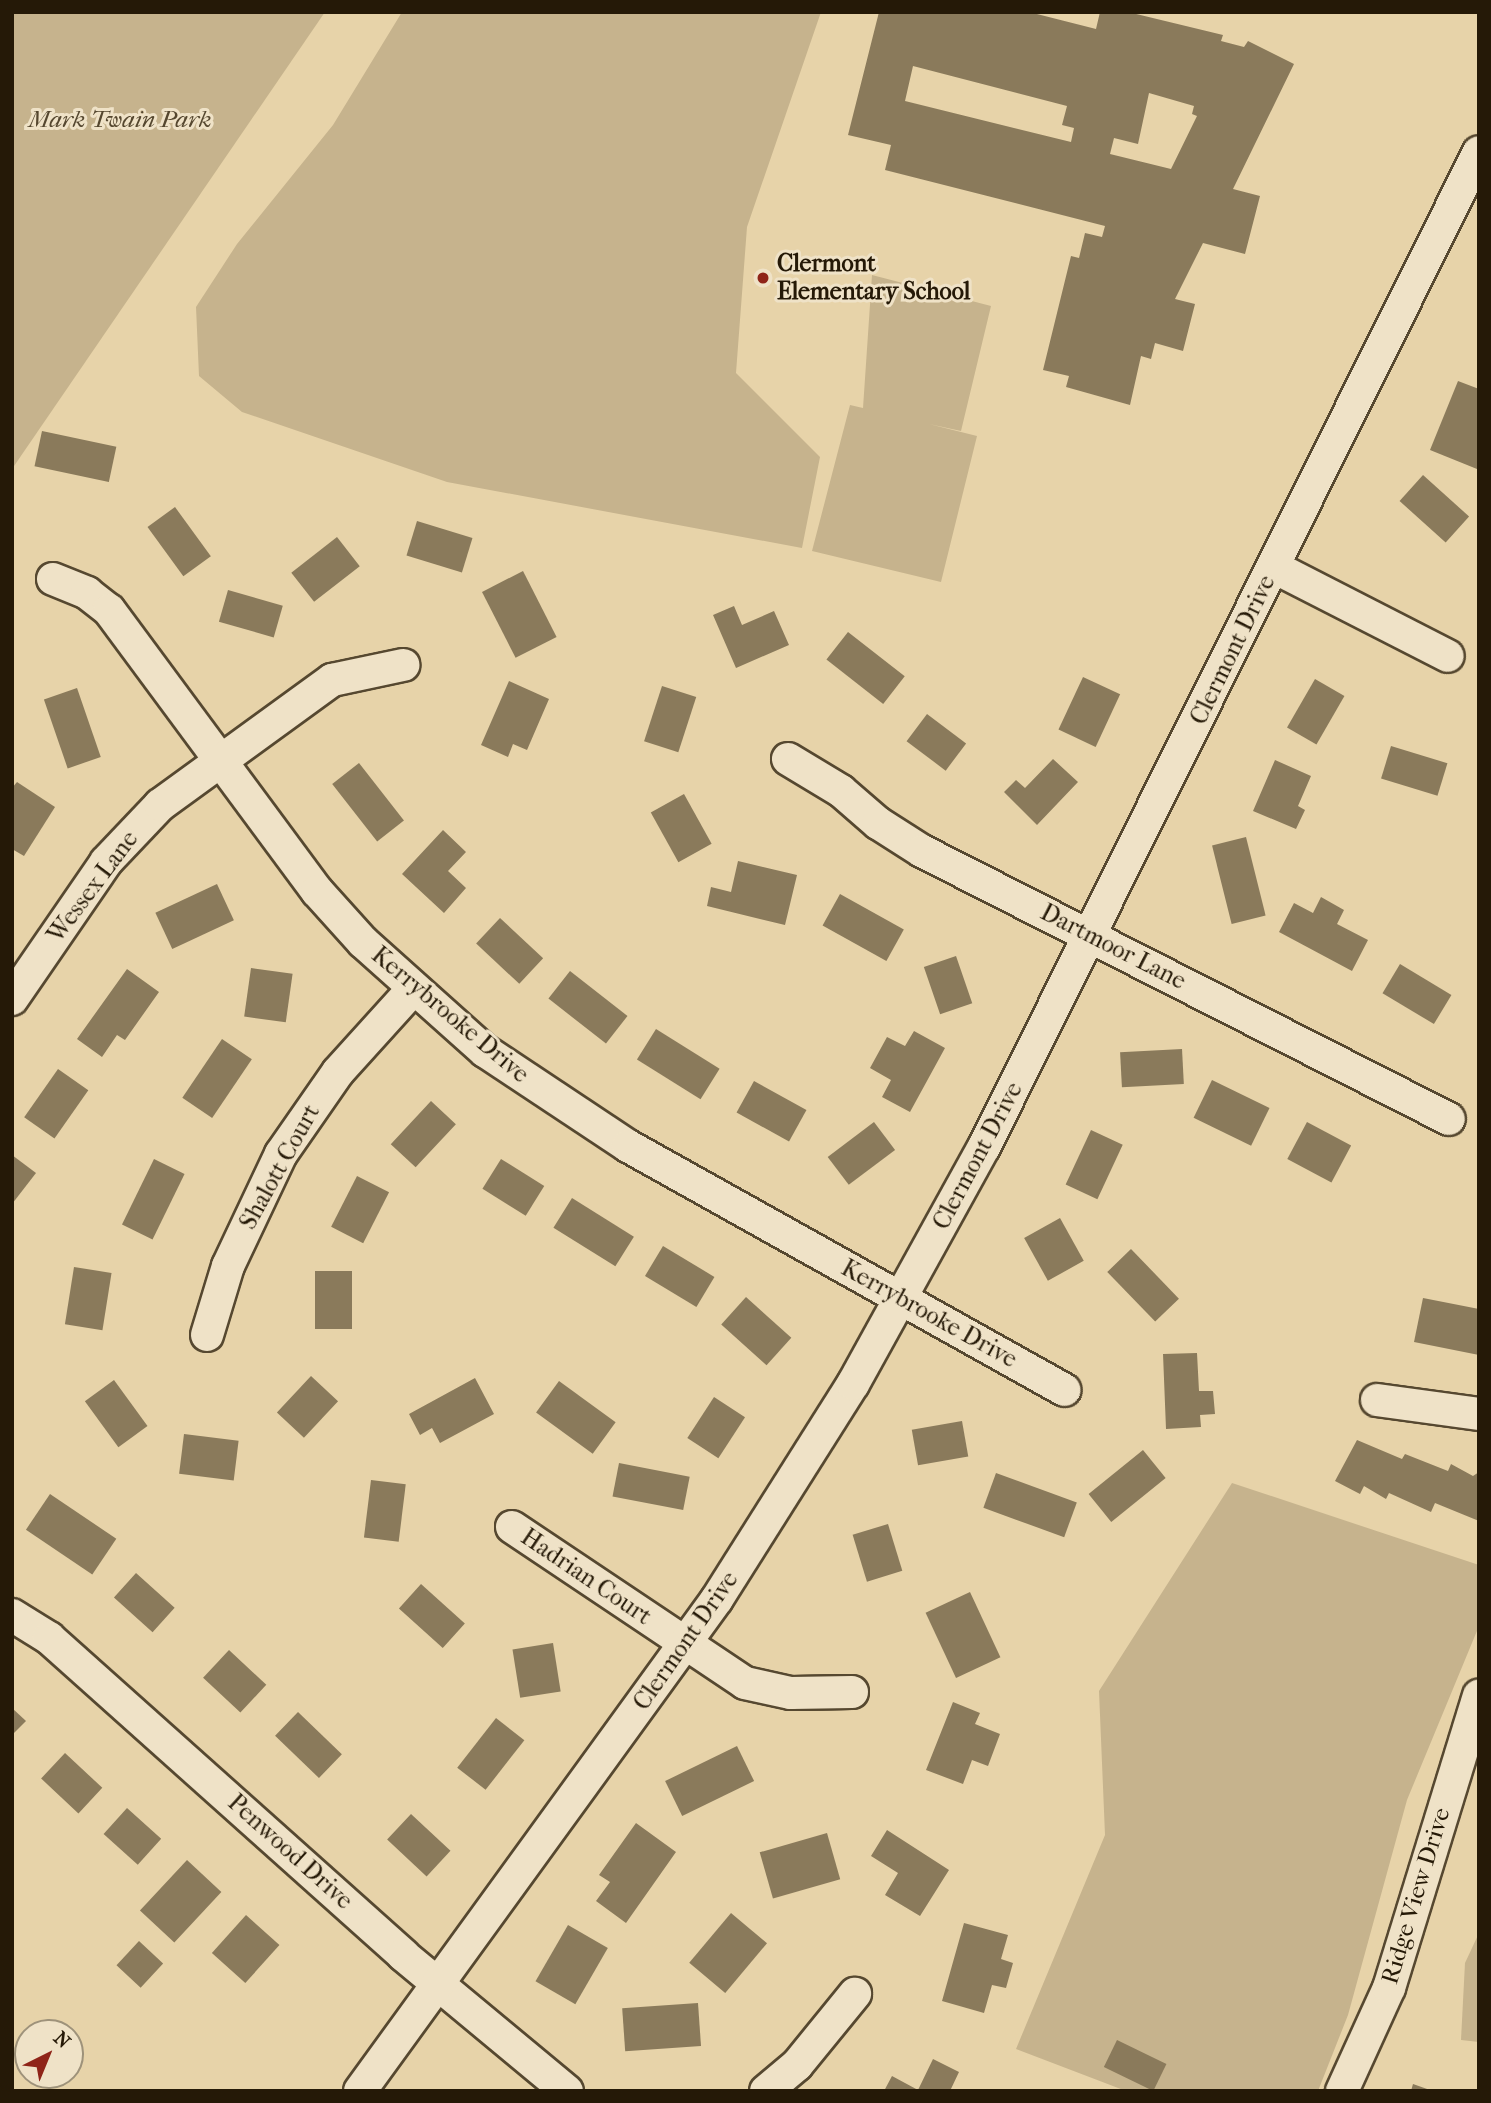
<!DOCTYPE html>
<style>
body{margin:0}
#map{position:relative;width:1491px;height:2103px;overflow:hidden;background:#e7d3a9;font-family:"IM FELL French Canon",serif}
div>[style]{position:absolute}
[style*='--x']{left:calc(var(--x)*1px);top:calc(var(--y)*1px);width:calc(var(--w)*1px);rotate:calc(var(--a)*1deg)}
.green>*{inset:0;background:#c6b38d}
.building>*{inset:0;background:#8a7a5b;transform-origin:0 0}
.roads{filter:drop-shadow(2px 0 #564830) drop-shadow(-2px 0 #564830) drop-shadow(0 2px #564830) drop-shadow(0 -2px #564830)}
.minor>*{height:32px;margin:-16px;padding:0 16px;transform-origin:16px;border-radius:16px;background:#efe2c7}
.dots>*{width:19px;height:19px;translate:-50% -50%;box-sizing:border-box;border:4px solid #efe2c7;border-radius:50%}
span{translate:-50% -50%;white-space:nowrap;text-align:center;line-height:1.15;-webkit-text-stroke:6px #efe2c7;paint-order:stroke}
.park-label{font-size:24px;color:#55472f;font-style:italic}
.poi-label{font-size:24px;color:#251907;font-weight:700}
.left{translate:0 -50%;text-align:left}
.street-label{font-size:24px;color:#251907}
.frame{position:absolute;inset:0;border:14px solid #251907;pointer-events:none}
.north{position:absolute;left:14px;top:2019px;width:70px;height:70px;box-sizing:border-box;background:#efe2c7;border:2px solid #9e927a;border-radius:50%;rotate:43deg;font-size:19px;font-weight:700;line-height:28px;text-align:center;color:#251907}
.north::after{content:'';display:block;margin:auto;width:24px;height:32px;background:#8f2418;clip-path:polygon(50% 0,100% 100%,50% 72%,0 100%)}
</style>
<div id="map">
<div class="green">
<div style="clip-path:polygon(12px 12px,325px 12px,12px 469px)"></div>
<div style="clip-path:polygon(402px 12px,821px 12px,747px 227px,736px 373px,820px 457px,802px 548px,447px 482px,242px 412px,199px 376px,196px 307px,237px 244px,333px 125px)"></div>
<div style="clip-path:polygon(872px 275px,991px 306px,961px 431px,929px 424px,977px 436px,941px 582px,812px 551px,850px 405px,863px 408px)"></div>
<div style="clip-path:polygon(1232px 1483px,1479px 1565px,1479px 1626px,1407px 1800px,1348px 2015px,1318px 2091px,1126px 2091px,1016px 2049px,1105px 1835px,1099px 1691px)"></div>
<div style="clip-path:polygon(1479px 1933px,1479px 2042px,1461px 2040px,1465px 1963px)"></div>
</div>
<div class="building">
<div style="clip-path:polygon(evenodd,879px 12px,1029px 12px,1096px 29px,1100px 12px,1128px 12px,1223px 35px,1221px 41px,1244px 47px,1248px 41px,1294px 64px,1233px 189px,1260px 196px,1245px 254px,1203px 243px,1175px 299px,1195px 304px,1183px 351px,1155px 343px,1151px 359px,1141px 356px,1130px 405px,1066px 387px,1069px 376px,1043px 370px,1071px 256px,1079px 258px,1085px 233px,1102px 237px,1105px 226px,885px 170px,891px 145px,848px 135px,879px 12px,913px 66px,1067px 106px,1062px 125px,1074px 128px,1071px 142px,905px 101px,913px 66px,879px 12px,1149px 93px,1194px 106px,1192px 114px,1197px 116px,1171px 169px,1110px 154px,1114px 138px,1138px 144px,1149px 93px)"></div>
<div style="clip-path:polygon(1458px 381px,1479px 389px,1477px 469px,1430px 450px)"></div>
<div style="left:42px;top:431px;width:76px;height:36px;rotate:12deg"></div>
<div style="left:1423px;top:475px;width:62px;height:35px;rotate:42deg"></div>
<div style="left:175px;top:507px;width:61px;height:34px;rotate:54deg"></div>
<div style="left:417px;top:521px;width:58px;height:36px;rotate:17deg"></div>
<div style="left:337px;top:537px;width:37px;height:58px;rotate:52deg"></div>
<div style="left:523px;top:571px;width:74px;height:46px;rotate:63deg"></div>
<div style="left:228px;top:590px;width:57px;height:33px;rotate:16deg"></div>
<div style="clip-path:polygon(734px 606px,742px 625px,774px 611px,789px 645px,736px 668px,713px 615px)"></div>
<div style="left:848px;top:632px;width:72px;height:35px;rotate:38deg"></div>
<div style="left:1083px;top:677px;width:41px;height:58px;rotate:25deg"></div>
<div style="left:1315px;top:679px;width:34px;height:56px;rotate:30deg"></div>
<div style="clip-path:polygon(509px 681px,549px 699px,527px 750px,513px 744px,508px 757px,481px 745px)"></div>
<div style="left:662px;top:686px;width:36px;height:58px;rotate:18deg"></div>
<div style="left:77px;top:688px;width:73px;height:35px;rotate:71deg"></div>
<div style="left:927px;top:714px;width:49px;height:34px;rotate:37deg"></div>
<div style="left:1391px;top:746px;width:59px;height:34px;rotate:17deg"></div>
<div style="clip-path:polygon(1053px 759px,1078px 782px,1037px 825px,1004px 792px,1016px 780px,1025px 788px)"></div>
<div style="clip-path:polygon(1275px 760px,1311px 776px,1298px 806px,1305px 810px,1296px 829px,1253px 811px)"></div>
<div style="left:359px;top:763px;width:73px;height:34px;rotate:52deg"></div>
<div style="clip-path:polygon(17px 782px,55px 807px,24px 856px,12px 849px,12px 788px)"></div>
<div style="left:684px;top:794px;width:57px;height:38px;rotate:61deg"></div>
<div style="clip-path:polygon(443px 830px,466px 852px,448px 871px,466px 888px,444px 913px,402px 874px)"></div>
<div style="left:1246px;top:837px;width:81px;height:35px;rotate:76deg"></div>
<div style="clip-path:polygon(738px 861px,797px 875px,785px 925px,707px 906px,711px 887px,731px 892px)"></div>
<div style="left:217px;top:884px;width:40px;height:68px;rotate:65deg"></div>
<div style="left:840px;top:894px;width:73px;height:36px;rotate:29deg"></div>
<div style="clip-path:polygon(1321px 897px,1344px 910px,1337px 924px,1368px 940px,1352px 971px,1279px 932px,1294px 903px,1313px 913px)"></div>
<div style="left:500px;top:918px;width:59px;height:35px;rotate:43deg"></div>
<div style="left:956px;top:956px;width:50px;height:34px;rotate:71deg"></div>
<div style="left:1400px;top:964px;width:60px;height:34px;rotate:31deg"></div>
<div style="left:251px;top:968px;width:42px;height:49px;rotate:8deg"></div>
<div style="clip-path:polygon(127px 969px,159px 992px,125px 1040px,117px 1035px,102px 1057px,77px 1039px)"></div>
<div style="left:570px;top:971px;width:73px;height:35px;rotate:38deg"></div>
<div style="left:656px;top:1029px;width:75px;height:36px;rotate:32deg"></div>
<div style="clip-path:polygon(914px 1031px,945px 1048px,910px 1112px,882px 1097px,891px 1080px,870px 1068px,887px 1037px,905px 1046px)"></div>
<div style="left:222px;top:1039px;width:36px;height:71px;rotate:34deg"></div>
<div style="left:1182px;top:1049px;width:35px;height:62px;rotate:87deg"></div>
<div style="left:58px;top:1069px;width:37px;height:59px;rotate:35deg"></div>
<div style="left:1212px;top:1080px;width:64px;height:42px;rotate:26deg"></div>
<div style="left:754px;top:1081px;width:60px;height:36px;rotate:29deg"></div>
<div style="left:431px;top:1101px;width:34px;height:59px;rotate:43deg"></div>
<div style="left:874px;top:1122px;width:35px;height:58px;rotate:53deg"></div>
<div style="left:1307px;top:1122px;width:50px;height:42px;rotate:28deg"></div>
<div style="left:1091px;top:1130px;width:35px;height:60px;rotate:25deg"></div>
<div style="clip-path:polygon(12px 1155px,36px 1173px,12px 1204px)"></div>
<div style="left:154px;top:1159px;width:34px;height:73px;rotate:26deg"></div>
<div style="left:501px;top:1159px;width:51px;height:35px;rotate:32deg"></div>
<div style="left:357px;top:1176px;width:36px;height:57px;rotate:27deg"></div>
<div style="left:572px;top:1198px;width:73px;height:35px;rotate:32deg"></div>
<div style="left:1060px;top:1218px;width:49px;height:41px;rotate:61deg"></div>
<div style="left:663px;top:1246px;width:60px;height:35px;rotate:31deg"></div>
<div style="left:1131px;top:1249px;width:69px;height:33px;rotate:46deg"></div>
<div style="left:74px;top:1267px;width:38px;height:58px;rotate:9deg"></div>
<div style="left:315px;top:1271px;width:37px;height:58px"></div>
<div style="left:746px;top:1297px;width:61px;height:37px;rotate:42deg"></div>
<div style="clip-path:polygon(1423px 1298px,1479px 1309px,1479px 1355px,1414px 1342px)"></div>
<div style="clip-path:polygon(1197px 1353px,1199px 1391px,1213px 1391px,1215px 1414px,1200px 1415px,1201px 1427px,1166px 1429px,1163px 1354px)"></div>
<div style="left:311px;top:1376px;width:37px;height:50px;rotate:43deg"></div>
<div style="clip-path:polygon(475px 1378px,494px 1414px,440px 1443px,432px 1428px,420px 1435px,409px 1414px)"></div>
<div style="left:114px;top:1380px;width:57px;height:36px;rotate:54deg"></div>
<div style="left:559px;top:1381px;width:70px;height:39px;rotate:36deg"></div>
<div style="left:714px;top:1397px;width:37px;height:49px;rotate:33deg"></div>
<div style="left:962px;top:1421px;width:36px;height:51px;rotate:80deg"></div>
<div style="left:184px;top:1434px;width:55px;height:40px;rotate:7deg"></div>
<div style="clip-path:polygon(1357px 1440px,1402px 1459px,1405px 1454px,1448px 1471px,1451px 1464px,1473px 1476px,1479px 1472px,1479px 1521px,1435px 1503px,1431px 1512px,1389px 1493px,1386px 1499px,1364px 1486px,1360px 1494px,1335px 1481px)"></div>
<div style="left:1143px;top:1450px;width:36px;height:70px;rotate:51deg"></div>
<div style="left:619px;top:1463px;width:72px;height:34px;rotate:11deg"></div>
<div style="left:996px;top:1473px;width:86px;height:37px;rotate:20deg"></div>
<div style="left:371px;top:1480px;width:35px;height:58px;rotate:7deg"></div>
<div style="left:50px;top:1494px;width:80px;height:43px;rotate:34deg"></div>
<div style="left:888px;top:1524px;width:49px;height:37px;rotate:73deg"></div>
<div style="left:136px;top:1573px;width:52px;height:33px;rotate:42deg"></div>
<div style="left:421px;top:1584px;width:59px;height:33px;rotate:42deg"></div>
<div style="left:970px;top:1592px;width:72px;height:49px;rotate:65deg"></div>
<div style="left:553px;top:1643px;width:49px;height:41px;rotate:81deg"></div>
<div style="left:229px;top:1650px;width:51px;height:38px;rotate:43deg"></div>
<div style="clip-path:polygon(953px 1702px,980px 1713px,975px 1724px,1000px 1734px,988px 1766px,972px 1760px,963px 1784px,926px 1770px)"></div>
<div style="clip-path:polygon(12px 1708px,26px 1721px,12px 1735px)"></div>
<div style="left:298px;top:1712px;width:61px;height:33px;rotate:44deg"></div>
<div style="left:496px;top:1718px;width:36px;height:63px;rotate:38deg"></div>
<div style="left:737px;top:1746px;width:39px;height:80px;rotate:64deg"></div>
<div style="left:65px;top:1753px;width:51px;height:35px;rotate:43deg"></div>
<div style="left:127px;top:1808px;width:46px;height:35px;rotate:42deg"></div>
<div style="left:411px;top:1814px;width:54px;height:35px;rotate:43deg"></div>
<div style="clip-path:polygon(636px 1823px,676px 1852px,626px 1923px,596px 1901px,610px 1882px,599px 1875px)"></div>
<div style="clip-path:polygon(887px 1830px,949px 1870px,920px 1916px,885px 1895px,898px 1873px,871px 1856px)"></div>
<div style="left:827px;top:1833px;width:48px;height:70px;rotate:74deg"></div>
<div style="left:187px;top:1860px;width:47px;height:69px;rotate:43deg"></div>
<div style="left:731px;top:1913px;width:47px;height:65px;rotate:40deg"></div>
<div style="left:246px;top:1915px;width:45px;height:51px;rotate:42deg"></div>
<div style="clip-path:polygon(964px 1923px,1008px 1935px,1001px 1959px,1013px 1963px,1006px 1988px,992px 1985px,984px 2013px,942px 2001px)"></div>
<div style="left:568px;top:1925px;width:46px;height:65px;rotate:30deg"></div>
<div style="left:139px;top:1941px;width:33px;height:33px;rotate:43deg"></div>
<div style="left:698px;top:2003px;width:43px;height:76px;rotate:86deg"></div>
<div style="left:1117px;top:2040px;width:55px;height:30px;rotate:26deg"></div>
<div style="clip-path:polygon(933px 2059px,959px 2072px,950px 2091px,884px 2091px,892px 2076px,918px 2090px)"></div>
<div style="clip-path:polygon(1413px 2084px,1430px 2090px,1430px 2091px,1411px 2091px)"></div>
</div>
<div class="roads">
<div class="minor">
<div style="--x:1274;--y:567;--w:195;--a:27.1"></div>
<div style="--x:53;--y:579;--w:37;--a:22"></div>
<div style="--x:87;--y:593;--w:28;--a:38"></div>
<div style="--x:109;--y:610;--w:350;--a:53.5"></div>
<div style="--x:317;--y:891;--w:69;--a:48"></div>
<div style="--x:363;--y:942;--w:164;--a:41.8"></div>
<div style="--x:485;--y:1051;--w:172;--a:33.6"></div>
<div style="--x:628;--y:1146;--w:500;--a:29.2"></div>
<div style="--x:788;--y:759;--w:62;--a:31.1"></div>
<div style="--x:841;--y:791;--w:49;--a:40.9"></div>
<div style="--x:878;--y:823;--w:52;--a:32.5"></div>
<div style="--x:922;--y:851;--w:591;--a:26.96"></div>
<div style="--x:12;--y:999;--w:166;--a:-55.5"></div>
<div style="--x:106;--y:862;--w:79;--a:-46.5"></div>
<div style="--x:160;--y:805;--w:213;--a:-36"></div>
<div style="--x:332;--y:680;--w:73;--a:-11.9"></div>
<div style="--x:207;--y:1335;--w:72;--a:-73.1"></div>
<div style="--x:228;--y:1266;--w:124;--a:-64.7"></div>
<div style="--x:281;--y:1154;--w:100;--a:-55.2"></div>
<div style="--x:338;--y:1072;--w:113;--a:-47.9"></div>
<div style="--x:1377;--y:1400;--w:103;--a:7.8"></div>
<div style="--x:512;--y:1527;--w:280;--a:33.8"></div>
<div style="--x:745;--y:1683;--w:47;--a:12.3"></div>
<div style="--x:791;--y:1693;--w:61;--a:-0.9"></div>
<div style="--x:12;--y:1615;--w:44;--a:31.9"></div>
<div style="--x:49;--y:1638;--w:475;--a:41.8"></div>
<div style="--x:403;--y:1955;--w:213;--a:39.7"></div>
<div style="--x:360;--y:2091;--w:608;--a:-54.03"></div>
<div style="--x:717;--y:1599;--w:254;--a:-57.7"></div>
<div style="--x:853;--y:1384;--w:271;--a:-61.1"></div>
<div style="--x:984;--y:1147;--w:1111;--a:-63.55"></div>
<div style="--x:766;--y:2091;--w:40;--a:-40"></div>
<div style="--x:797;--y:2065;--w:92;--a:-50.8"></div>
<div style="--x:1342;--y:2091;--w:113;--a:-65.5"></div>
<div style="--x:1389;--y:1988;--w:306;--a:-72.9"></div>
</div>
</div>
<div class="dots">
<div style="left:763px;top:278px;background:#8f2418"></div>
</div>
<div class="park-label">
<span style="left:120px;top:120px">Mark Twain Park</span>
</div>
<div class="poi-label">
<span class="left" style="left:777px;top:278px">Clermont<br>Elementary School</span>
</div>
<div class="street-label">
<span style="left:1233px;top:650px;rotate:-64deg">Clermont Drive</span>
<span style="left:93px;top:887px;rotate:-53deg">Wessex Lane</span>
<span style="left:1113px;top:947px;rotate:27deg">Dartmoor Lane</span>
<span style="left:450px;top:1015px;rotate:40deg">Kerrybrooke Drive</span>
<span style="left:978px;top:1156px;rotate:-62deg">Clermont Drive</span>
<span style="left:280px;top:1167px;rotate:-61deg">Shalott Court</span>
<span style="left:929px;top:1314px;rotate:29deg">Kerrybrooke Drive</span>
<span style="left:586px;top:1577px;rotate:34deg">Hadrian Court</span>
<span style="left:686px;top:1641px;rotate:-55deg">Clermont Drive</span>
<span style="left:290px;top:1852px;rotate:42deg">Penwood Drive</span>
<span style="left:1416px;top:1896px;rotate:-73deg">Ridge View Drive</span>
</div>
<div class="frame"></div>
<div class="north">N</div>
</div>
